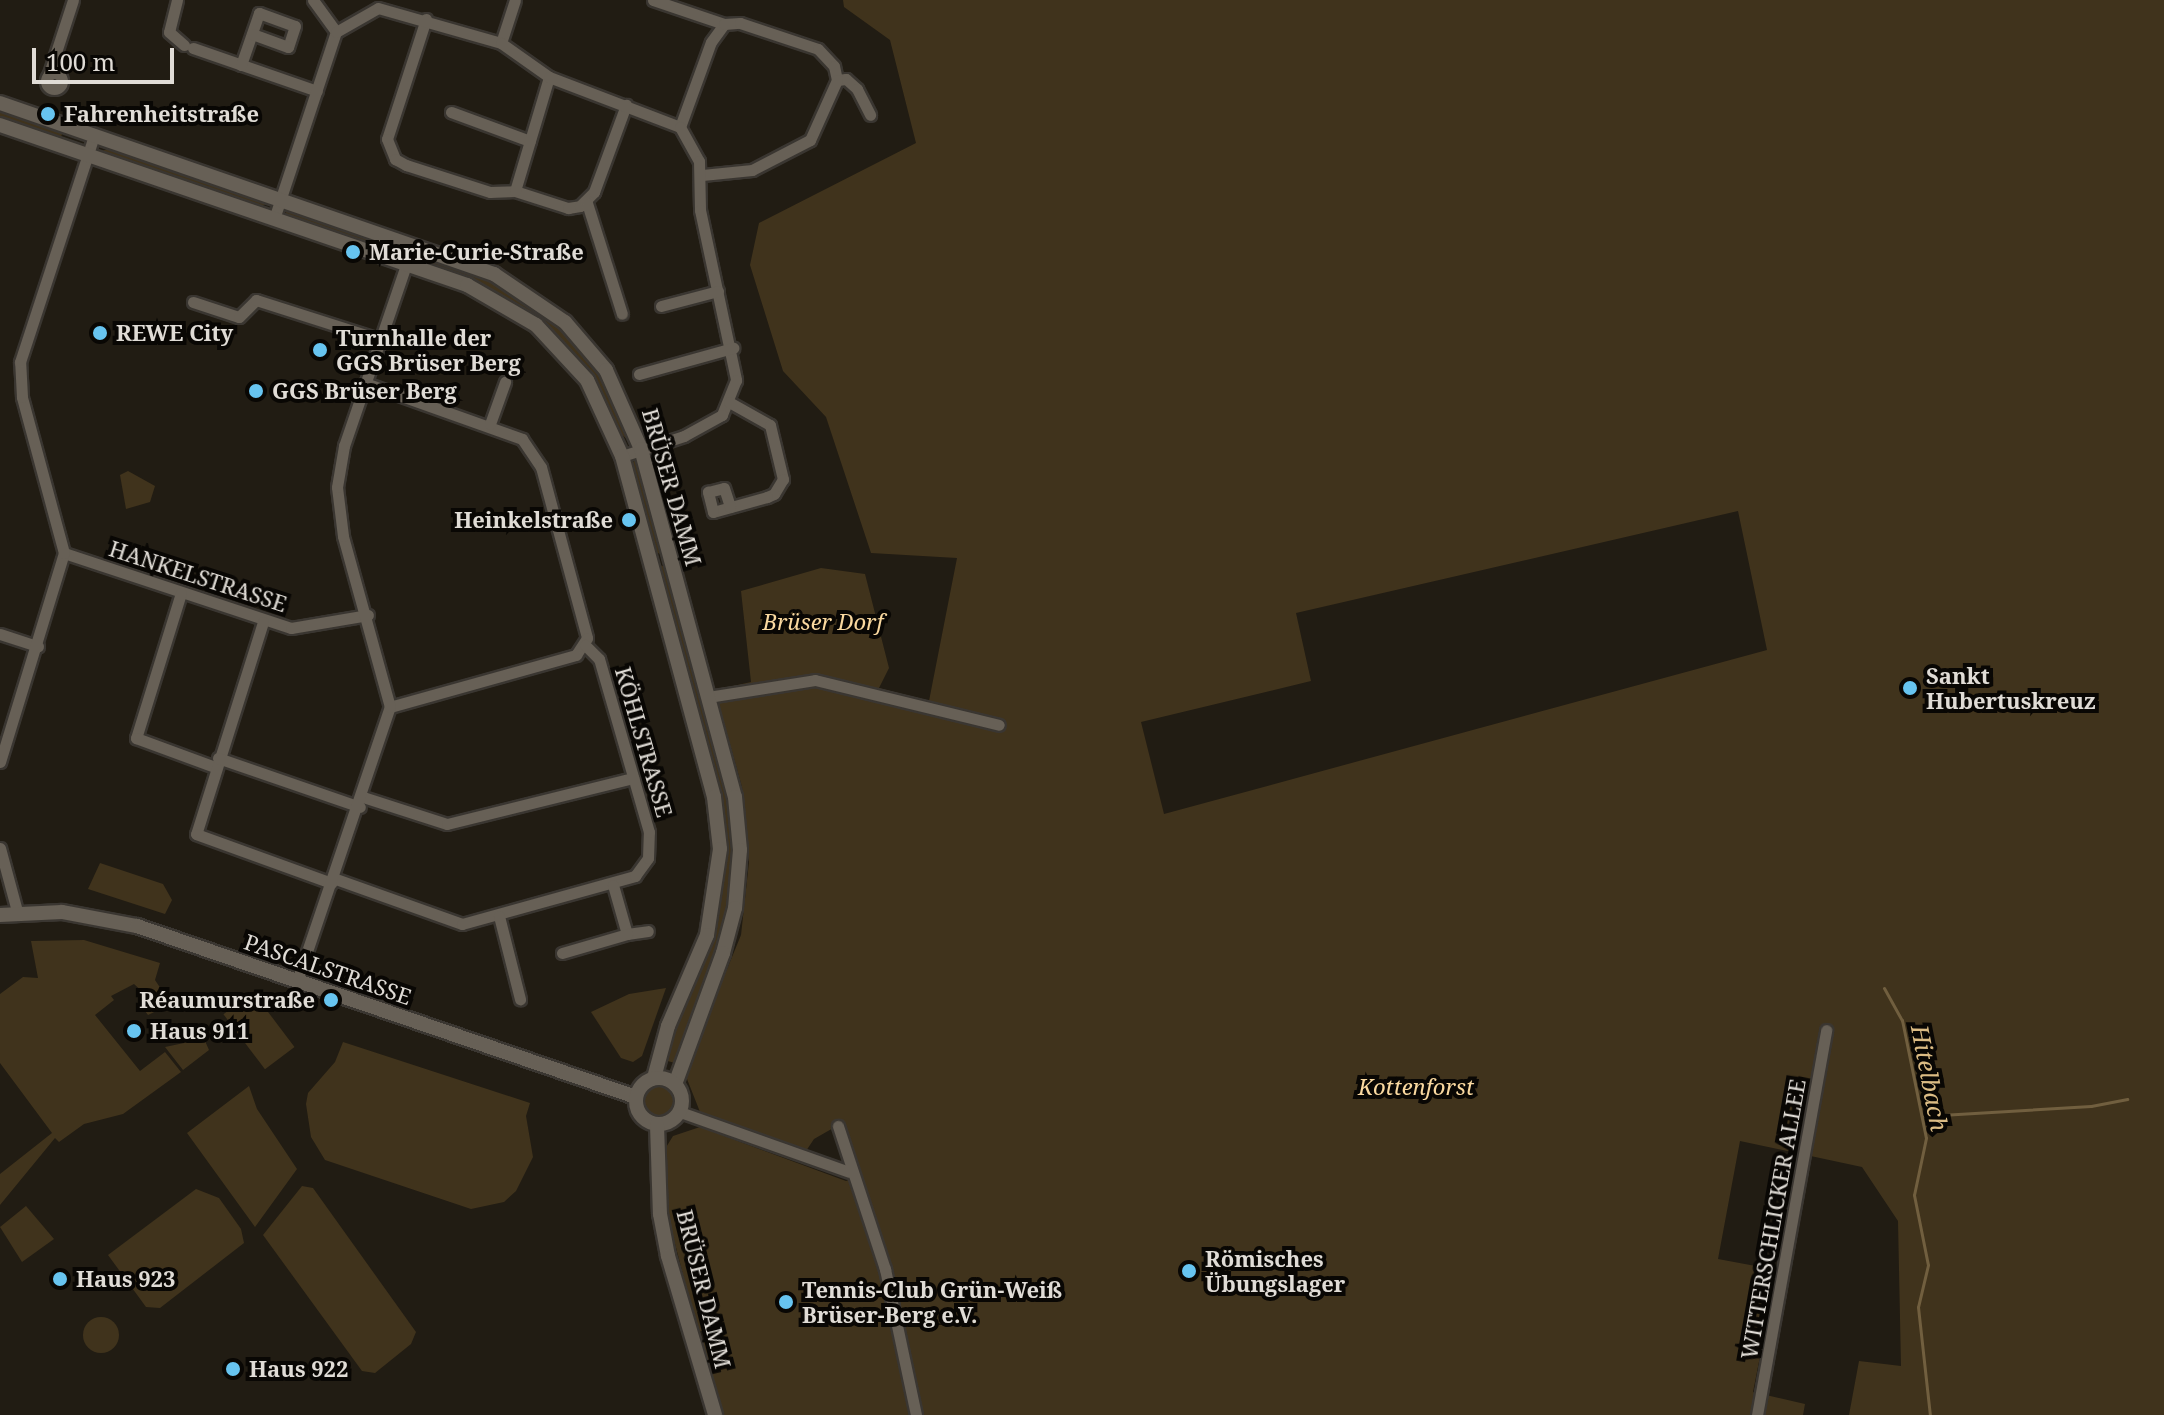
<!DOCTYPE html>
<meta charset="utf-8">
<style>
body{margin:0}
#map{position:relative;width:2164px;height:1415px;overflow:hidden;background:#211c13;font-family:"Noto Serif",serif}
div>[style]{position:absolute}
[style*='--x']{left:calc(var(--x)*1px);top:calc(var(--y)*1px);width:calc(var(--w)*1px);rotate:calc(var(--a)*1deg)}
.green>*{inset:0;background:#40331c;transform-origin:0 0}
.round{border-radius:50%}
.stream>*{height:3px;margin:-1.5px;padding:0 1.5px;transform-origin:1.5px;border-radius:1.5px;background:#715f3f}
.roads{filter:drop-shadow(2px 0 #3a3631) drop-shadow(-2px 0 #3a3631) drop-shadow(0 2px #3a3631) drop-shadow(0 -2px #3a3631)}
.minor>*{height:11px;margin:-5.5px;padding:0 5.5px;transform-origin:5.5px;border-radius:5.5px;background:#676056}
.minor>.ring{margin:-5.5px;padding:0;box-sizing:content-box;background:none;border:11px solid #676056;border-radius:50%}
.tertiary>*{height:14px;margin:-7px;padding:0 7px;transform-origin:7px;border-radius:7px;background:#676056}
.tertiary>.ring{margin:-7px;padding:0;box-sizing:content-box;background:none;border:14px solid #676056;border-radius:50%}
.dots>*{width:22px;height:22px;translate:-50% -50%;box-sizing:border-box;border:4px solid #090704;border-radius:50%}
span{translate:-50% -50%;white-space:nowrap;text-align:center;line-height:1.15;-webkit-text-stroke:8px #090704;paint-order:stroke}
.poi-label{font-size:22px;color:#e0dcd6;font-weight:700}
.left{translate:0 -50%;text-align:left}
.right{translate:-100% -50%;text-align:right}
.street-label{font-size:22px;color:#e0dcd6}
.park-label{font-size:22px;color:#fad9a0;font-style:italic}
.water-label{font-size:24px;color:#dcbc84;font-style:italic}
.scale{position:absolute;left:32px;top:48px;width:142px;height:36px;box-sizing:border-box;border:4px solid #e0dcd6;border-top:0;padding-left:10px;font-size:24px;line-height:28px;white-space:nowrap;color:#e0dcd6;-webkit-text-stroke:6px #090704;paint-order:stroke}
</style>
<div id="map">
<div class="green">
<div style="clip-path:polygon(evenodd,843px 0,2164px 0,2164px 1415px,1849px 1415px,1859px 1361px,1901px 1366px,1898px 1221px,1862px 1167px,1740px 1141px,1718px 1259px,1777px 1270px,1753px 1392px,1805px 1404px,1803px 1415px,723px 1415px,701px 1341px,722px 1334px,716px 1327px,698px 1332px,667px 1213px,665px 1149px,673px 1136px,700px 1127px,846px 1181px,856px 1178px,835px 1127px,814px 1139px,806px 1151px,700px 1112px,687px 1079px,687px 1067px,741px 935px,749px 862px,742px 787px,715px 690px,751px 682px,741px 591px,821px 568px,865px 574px,889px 668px,879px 688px,929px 701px,957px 558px,871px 553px,826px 417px,783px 371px,750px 265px,759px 223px,916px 143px,890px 40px,844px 7px,843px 0,1738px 511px,1767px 650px,1164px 814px,1141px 722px,1311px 681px,1296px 613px,1738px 511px)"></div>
<div style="left:0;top:108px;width:67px;height:11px;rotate:18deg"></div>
<div style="clip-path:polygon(111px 148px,269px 203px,258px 207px,98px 152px)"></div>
<div style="clip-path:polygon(284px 210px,376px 238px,373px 248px,291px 219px)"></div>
<div style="clip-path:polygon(429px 257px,495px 281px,557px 322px,602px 375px,632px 444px,618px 431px,592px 378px,557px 336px,493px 292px,415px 261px)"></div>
<div style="clip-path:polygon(637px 456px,665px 555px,653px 552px,631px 466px)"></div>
<div style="clip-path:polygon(128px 471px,155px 486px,150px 502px,126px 509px,120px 475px)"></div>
<div style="clip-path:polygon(657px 564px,668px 568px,728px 788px,735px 859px,731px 906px,715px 960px,675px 1063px,664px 1060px,715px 926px,725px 842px)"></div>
<div style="clip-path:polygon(100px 863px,163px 884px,172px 900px,165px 914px,88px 889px)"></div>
<div style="clip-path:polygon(84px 940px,160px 963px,155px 980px,171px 1004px,148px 1015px,138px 1002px,146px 995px,134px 984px,111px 996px,114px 1000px,95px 1015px,140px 1071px,165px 1052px,181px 1072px,123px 1114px,84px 1124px,59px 1142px,55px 1138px,0 1205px,0 1174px,52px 1133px,0 1063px,0 994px,23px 977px,38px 978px,31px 941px)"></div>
<div style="clip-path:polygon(666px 988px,642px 1056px,633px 1062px,621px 1058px,591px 1012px,629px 994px)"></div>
<div style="left:253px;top:992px;width:69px;height:37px;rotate:53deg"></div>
<div style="clip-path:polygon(198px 1025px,209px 1050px,183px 1070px,165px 1047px,184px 1043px)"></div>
<div style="clip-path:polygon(343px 1042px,530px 1103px,526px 1116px,533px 1157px,516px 1191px,504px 1202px,471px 1209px,325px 1160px,311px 1137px,306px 1104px,308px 1093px,335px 1062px)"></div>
<div class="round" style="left:643px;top:1084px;width:34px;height:34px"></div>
<div style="clip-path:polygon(249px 1086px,257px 1109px,297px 1169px,255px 1227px,187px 1133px)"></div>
<div style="clip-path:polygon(302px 1186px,313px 1188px,416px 1332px,411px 1344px,375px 1373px,362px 1371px,263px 1235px)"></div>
<div style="clip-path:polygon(196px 1189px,219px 1198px,241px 1229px,244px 1243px,160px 1308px,146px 1307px,108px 1255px)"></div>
<div style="clip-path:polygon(26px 1206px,54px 1239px,22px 1262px,0 1227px)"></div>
<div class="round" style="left:83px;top:1317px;width:36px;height:36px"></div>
</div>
<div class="stream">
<div style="--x:1884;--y:988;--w:37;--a:61"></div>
<div style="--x:1902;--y:1020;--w:120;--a:78.5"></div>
<div style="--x:1926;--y:1138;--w:58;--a:101.9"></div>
<div style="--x:1914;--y:1195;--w:71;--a:78.7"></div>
<div style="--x:1928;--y:1265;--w:43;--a:103.4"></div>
<div style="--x:1918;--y:1307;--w:109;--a:83.7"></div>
<div style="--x:1924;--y:1116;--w:167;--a:-3.4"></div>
<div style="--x:2091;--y:1106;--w:37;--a:-11"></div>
</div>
<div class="roads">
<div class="minor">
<div style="--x:177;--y:0;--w:33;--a:104"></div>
<div style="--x:169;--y:32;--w:20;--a:41"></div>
<div style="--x:313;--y:0;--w:39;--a:54"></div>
<div style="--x:653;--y:0;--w:75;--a:18.7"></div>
<div style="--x:426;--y:19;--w:126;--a:108"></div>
<div style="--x:387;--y:139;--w:22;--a:68"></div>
<div style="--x:395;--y:159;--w:13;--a:29"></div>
<div style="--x:406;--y:165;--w:88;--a:17.8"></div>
<div style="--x:490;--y:192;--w:25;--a:-2"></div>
<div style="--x:515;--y:191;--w:56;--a:17.8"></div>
<div style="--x:568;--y:208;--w:12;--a:-9"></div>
<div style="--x:580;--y:206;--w:20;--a:-45"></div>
<div style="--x:594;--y:192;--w:93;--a:-69.8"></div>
<div style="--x:501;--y:43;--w:45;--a:-72"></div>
<div style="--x:193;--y:48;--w:131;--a:19.1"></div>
<div style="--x:241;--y:65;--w:55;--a:-70.9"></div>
<div style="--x:259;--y:13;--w:38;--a:20"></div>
<div style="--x:295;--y:26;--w:22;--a:108"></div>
<div style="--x:288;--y:47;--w:38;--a:-160"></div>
<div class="ring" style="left:46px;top:73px;width:5px;height:5px"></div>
<div style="--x:47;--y:80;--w:84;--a:-72"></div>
<div style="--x:837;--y:80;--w:9;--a:-6"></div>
<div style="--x:846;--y:79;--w:15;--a:42"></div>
<div style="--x:857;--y:89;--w:29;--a:63"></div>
<div style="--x:451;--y:112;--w:84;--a:20.2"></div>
<div style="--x:680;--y:127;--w:90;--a:-70"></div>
<div style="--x:711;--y:42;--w:22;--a:-54"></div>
<div style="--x:724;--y:24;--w:16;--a:-4"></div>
<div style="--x:740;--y:23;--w:82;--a:18.4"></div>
<div style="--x:818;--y:49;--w:23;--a:47"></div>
<div style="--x:834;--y:66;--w:14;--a:78"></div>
<div style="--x:837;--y:80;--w:66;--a:114.2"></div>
<div style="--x:810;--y:140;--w:65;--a:152.7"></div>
<div style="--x:752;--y:170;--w:50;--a:174.3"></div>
<div style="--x:515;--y:191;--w:119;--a:-73.4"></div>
<div style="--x:587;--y:203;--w:116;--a:72.5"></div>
<div style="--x:274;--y:219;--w:197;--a:-71.7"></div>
<div style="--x:336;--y:32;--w:48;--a:-29.7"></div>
<div style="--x:378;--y:8;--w:128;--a:15.9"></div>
<div style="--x:501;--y:43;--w:59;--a:35.3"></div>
<div style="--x:549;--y:77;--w:140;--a:20.9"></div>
<div style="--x:680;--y:127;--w:39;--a:61"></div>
<div style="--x:699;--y:161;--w:49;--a:88.8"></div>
<div style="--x:700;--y:210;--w:174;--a:78"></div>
<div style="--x:736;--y:380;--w:38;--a:112"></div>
<div style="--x:722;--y:415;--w:43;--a:151.1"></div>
<div style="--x:684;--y:436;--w:65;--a:162.1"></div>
<div style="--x:193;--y:302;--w:48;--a:18.1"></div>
<div style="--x:239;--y:317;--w:24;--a:-45"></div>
<div style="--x:256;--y:300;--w:131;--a:17.7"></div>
<div style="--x:661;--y:306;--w:59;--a:-14.7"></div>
<div style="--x:639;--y:374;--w:98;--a:-15.5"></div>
<div style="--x:365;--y:383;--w:167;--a:19.6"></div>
<div style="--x:522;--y:439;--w:34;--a:56"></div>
<div style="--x:541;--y:467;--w:177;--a:74.9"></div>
<div style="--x:587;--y:638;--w:20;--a:123"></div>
<div style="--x:576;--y:655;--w:193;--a:164.4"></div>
<div style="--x:729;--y:402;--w:47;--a:29.3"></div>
<div style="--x:770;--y:425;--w:56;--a:76.5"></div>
<div style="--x:783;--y:479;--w:17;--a:121"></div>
<div style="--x:774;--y:494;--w:8;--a:157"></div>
<div style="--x:767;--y:497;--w:56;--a:164.5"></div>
<div style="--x:713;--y:512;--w:21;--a:-104"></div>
<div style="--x:708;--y:492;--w:16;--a:-14"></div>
<div style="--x:724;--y:488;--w:20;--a:72"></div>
<div style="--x:490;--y:424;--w:45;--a:-70.3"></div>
<div style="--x:64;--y:553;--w:239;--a:18.3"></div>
<div style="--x:291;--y:628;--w:78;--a:-9.6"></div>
<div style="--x:181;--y:593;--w:152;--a:107.2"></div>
<div style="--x:136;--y:738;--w:84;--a:20.2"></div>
<div style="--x:263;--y:622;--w:222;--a:107.5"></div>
<div style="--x:196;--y:834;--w:144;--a:19.9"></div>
<div style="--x:0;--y:634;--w:40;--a:18"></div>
<div style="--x:708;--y:697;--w:108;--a:-9"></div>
<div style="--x:815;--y:680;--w:189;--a:13.7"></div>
<div style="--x:218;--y:758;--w:150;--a:19"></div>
<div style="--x:0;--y:762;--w:219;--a:-73"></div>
<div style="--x:64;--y:553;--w:162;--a:-105.1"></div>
<div style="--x:22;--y:397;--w:35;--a:-93"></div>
<div style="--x:20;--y:362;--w:239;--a:-71.9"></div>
<div style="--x:363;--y:797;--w:88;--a:17.8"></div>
<div style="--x:447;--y:824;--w:192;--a:-13.9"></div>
<div style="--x:0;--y:848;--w:65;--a:74.9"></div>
<div style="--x:333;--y:878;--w:137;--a:19.6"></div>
<div style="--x:462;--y:924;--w:180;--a:-15.5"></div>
<div style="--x:635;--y:876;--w:22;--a:-54"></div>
<div style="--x:648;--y:858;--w:26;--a:-88"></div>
<div style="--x:649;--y:832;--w:180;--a:-106.1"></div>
<div style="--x:599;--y:659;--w:20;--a:-135"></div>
<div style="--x:613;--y:885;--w:51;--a:74.1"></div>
<div style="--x:627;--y:934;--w:21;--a:-8"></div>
<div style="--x:499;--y:916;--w:86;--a:75.8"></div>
<div style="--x:562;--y:953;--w:68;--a:-16.3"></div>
<div style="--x:297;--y:981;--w:289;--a:-71.3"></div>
<div style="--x:390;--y:707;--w:177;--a:-105.4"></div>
<div style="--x:343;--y:536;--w:49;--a:-97"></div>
<div style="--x:337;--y:487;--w:42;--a:-80.3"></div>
<div style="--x:344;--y:446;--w:213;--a:-71.1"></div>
<div style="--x:680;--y:1112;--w:179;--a:19.5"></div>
<div style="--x:838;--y:1126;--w:151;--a:71.8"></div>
<div style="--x:885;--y:1269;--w:149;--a:78"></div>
<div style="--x:1757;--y:1415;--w:391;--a:-79.8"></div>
</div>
<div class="tertiary">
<div style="--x:0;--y:103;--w:523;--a:19.09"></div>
<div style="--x:494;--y:274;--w:86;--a:34.1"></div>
<div style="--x:565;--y:322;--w:63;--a:49.5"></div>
<div style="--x:606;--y:370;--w:86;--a:66.1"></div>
<div style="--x:641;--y:449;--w:360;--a:74.9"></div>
<div style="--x:735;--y:797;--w:53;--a:84.6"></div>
<div style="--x:740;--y:850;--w:58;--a:94.9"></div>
<div style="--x:735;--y:908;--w:47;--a:104.9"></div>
<div style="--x:723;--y:953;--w:140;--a:110.1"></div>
<div style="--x:0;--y:125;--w:494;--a:18.9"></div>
<div style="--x:467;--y:285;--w:80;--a:30.1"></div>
<div style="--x:536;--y:325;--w:75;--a:47.2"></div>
<div style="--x:587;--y:380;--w:84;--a:65.3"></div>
<div style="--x:622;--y:456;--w:353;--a:74.9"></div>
<div style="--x:714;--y:797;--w:52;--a:83.4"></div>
<div style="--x:720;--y:849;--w:87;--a:98.6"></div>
<div style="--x:707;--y:935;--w:99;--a:113.2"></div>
<div style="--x:668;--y:1026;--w:54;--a:105.1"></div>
<div style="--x:0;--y:915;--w:62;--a:-2.8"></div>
<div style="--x:62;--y:912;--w:76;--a:10.6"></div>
<div style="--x:137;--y:926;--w:527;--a:18.92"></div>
<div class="ring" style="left:636px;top:1078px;width:32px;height:32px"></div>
<div style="--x:657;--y:1125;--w:89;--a:88.1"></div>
<div style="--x:660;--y:1214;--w:43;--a:79.2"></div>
<div style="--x:668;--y:1256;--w:166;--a:73.5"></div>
</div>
</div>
<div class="dots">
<div style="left:48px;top:114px;background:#67c4f0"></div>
<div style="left:353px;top:252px;background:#67c4f0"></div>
<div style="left:100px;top:333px;background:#67c4f0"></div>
<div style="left:320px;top:350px;background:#67c4f0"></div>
<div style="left:256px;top:391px;background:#67c4f0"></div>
<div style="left:629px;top:520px;background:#67c4f0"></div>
<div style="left:1910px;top:688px;background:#67c4f0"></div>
<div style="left:331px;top:1000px;background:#67c4f0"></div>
<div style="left:134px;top:1031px;background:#67c4f0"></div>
<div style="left:1189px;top:1271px;background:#67c4f0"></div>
<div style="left:60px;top:1279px;background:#67c4f0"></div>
<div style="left:786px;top:1302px;background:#67c4f0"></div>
<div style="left:233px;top:1369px;background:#67c4f0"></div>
</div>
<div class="poi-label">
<span class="left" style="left:64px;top:114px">Fahrenheitstraße</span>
<span class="left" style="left:369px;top:252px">Marie-Curie-Straße</span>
<span class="left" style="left:116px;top:333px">REWE City</span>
<span class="left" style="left:336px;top:350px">Turnhalle der<br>GGS Brüser Berg</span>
<span class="left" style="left:272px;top:391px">GGS Brüser Berg</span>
<span class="right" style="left:613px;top:520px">Heinkelstraße</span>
<span class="left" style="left:1926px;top:688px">Sankt<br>Hubertuskreuz</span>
<span class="right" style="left:315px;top:1000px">Réaumurstraße</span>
<span class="left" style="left:150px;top:1031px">Haus 911</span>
<span class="left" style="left:1205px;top:1271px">Römisches<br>Übungslager</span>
<span class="left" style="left:76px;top:1279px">Haus 923</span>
<span class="left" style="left:802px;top:1302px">Tennis-Club Grün-Weiß<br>Brüser-Berg e.V.</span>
<span class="left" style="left:249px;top:1369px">Haus 922</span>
</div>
<div class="street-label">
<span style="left:672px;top:487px;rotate:74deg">BRÜSER DAMM</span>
<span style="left:198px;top:576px;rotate:18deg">HANKELSTRASSE</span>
<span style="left:644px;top:742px;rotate:74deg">KÖHLSTRASSE</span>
<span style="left:328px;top:969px;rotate:19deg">PASCALSTRASSE</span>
<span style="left:1773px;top:1219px;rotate:-80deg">WITTERSCHLICKER ALLEE</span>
<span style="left:704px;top:1289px;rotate:76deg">BRÜSER DAMM</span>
</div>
<div class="park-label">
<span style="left:823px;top:622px">Brüser Dorf</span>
<span style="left:1416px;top:1087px">Kottenforst</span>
</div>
<div class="water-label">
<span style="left:1930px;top:1078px;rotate:79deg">Hitelbach</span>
</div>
<div class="scale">100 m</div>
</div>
